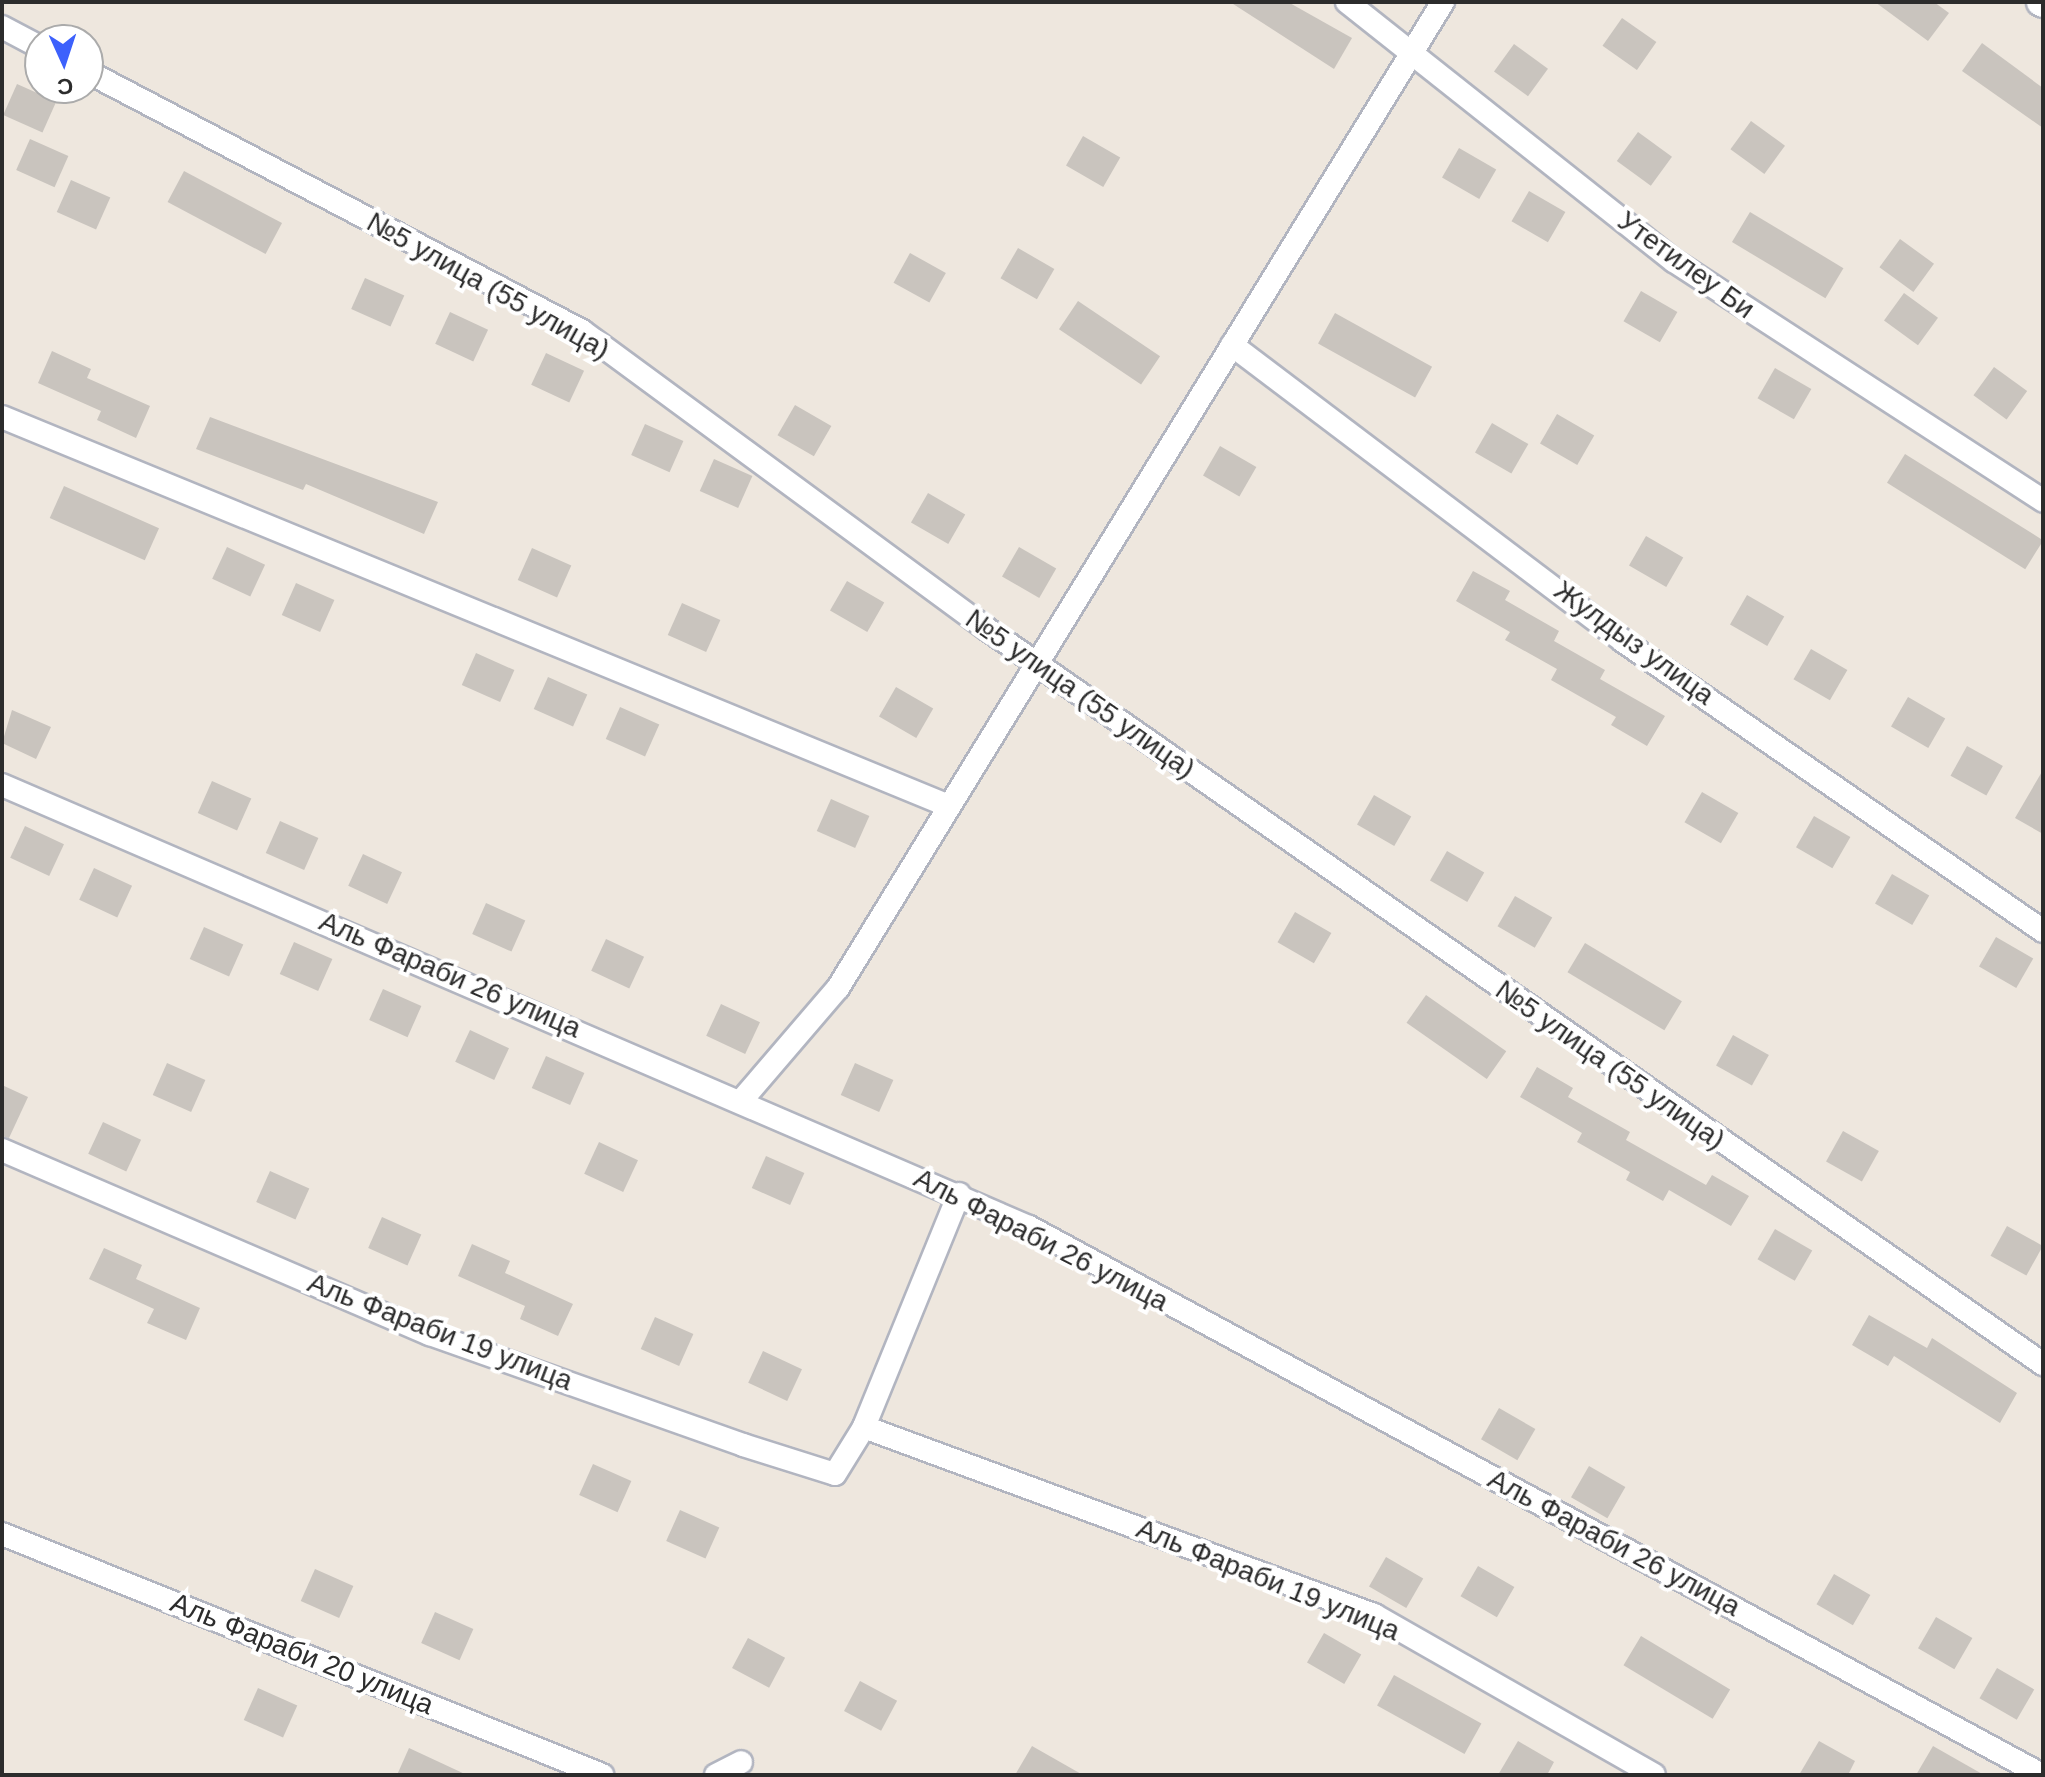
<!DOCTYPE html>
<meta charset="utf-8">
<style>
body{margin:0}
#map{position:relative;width:2045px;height:1777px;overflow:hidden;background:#eee7de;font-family:Helvetica,sans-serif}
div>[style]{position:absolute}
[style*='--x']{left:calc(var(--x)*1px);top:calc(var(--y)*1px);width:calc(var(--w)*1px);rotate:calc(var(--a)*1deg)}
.building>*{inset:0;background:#c9c4be;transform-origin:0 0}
.roads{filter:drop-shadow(2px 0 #b2b5c0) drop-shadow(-2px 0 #b2b5c0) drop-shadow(0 2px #b2b5c0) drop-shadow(0 -2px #b2b5c0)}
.minor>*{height:22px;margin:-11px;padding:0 11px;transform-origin:11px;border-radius:11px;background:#fff}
.tertiary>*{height:28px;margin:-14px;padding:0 14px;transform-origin:14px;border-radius:14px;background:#fff}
span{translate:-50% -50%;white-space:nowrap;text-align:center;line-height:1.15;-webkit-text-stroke:8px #fff;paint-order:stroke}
.street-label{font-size:28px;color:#2c2c2c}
.frame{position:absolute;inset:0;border:4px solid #2c2c2c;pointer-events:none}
.north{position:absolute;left:24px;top:24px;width:80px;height:80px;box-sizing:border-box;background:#fff;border:2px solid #ababab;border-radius:50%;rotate:177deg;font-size:22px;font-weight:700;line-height:32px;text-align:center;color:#2c2c2c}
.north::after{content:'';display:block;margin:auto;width:28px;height:36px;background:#3d61fc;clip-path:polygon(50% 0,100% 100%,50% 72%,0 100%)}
</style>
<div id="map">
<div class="building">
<div style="clip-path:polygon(1230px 2px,1288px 2px,1352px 38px,1334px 69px)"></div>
<div style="clip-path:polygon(1875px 2px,1934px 2px,1949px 13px,1928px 41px)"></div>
<div style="left:1622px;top:18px;width:42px;height:34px;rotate:35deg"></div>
<div style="clip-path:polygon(1982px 43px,2043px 88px,2043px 128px,1962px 71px)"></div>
<div style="left:1514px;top:44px;width:42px;height:34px;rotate:36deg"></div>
<div style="left:17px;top:84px;width:43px;height:34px;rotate:24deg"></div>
<div style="left:1751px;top:121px;width:42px;height:35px;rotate:36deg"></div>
<div style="left:1638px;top:132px;width:42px;height:36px;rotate:36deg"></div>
<div style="left:1083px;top:136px;width:43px;height:34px;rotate:30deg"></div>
<div style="left:30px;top:139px;width:42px;height:34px;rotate:24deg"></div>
<div style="left:1459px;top:148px;width:43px;height:34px;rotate:30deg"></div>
<div style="left:184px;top:171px;width:111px;height:35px;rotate:28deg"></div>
<div style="left:71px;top:180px;width:43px;height:35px;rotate:24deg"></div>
<div style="left:1529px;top:191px;width:42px;height:35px;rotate:30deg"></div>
<div style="left:1750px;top:212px;width:109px;height:35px;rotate:31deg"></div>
<div style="left:1900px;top:239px;width:42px;height:35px;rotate:36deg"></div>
<div style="left:1018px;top:248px;width:42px;height:35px;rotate:30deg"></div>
<div style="left:910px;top:253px;width:41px;height:34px;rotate:29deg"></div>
<div style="left:365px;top:278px;width:43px;height:34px;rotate:24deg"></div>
<div style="left:1641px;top:291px;width:42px;height:35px;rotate:30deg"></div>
<div style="left:1904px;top:293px;width:42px;height:34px;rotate:36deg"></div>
<div style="left:1078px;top:301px;width:99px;height:34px;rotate:34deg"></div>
<div style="left:450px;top:312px;width:42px;height:35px;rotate:25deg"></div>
<div style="left:1335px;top:313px;width:111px;height:35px;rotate:29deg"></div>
<div style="clip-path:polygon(52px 351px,91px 369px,87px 378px,150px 406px,136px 438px,97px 420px,101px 411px,38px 383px)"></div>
<div style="left:546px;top:353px;width:42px;height:35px;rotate:25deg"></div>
<div style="left:1994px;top:367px;width:41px;height:35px;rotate:36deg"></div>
<div style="left:1775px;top:368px;width:42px;height:35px;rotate:30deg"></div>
<div style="left:795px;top:405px;width:42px;height:35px;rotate:30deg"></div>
<div style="left:1557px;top:414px;width:43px;height:34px;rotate:30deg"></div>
<div style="clip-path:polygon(210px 417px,438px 502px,424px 534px,306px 484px,303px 490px,196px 449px)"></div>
<div style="left:1492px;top:423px;width:42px;height:34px;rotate:30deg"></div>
<div style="left:645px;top:424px;width:42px;height:34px;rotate:24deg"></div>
<div style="left:1220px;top:446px;width:42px;height:34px;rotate:30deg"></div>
<div style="left:1905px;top:454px;width:163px;height:34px;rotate:32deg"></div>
<div style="left:714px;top:459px;width:42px;height:35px;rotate:24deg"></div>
<div style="left:64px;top:486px;width:104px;height:35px;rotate:24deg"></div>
<div style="left:928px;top:493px;width:43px;height:34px;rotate:30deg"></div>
<div style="left:1646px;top:536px;width:43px;height:34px;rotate:30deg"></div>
<div style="left:227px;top:547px;width:42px;height:35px;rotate:25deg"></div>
<div style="left:1019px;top:547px;width:43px;height:34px;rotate:30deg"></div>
<div style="left:532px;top:548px;width:43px;height:35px;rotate:24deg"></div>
<div style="clip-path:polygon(1473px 571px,1510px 591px,1505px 600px,1559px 631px,1554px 641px,1605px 670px,1600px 679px,1665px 716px,1647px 746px,1611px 725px,1616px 717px,1551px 680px,1557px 669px,1505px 640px,1510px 632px,1456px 601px)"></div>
<div style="left:847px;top:581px;width:43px;height:34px;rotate:30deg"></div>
<div style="left:296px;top:583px;width:42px;height:35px;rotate:24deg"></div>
<div style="left:1747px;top:595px;width:43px;height:34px;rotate:30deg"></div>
<div style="left:682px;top:603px;width:42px;height:35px;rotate:24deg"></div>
<div style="left:1811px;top:649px;width:42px;height:35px;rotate:30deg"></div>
<div style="left:476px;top:653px;width:42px;height:35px;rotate:24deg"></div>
<div style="left:548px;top:677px;width:43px;height:35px;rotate:24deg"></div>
<div style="left:896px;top:687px;width:43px;height:34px;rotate:30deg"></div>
<div style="left:1908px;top:697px;width:43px;height:34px;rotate:30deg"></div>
<div style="left:620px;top:707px;width:43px;height:35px;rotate:24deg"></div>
<div style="clip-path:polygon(12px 710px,51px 727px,36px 759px,2px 743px)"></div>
<div style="left:1967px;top:746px;width:41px;height:34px;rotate:29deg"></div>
<div style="clip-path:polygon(2043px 770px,2043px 834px,2015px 818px)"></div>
<div style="left:212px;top:781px;width:43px;height:35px;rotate:24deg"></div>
<div style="left:1702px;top:792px;width:42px;height:35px;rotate:30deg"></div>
<div style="left:1374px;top:795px;width:43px;height:34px;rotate:30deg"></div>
<div style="left:831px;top:799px;width:42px;height:35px;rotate:24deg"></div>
<div style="left:1814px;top:816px;width:42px;height:36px;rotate:30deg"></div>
<div style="left:280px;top:821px;width:42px;height:35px;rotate:24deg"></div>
<div style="left:25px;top:826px;width:43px;height:35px;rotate:25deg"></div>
<div style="left:1447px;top:851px;width:43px;height:34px;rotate:30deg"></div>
<div style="left:363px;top:854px;width:43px;height:35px;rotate:25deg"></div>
<div style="left:94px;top:868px;width:42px;height:35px;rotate:25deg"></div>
<div style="left:1892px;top:874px;width:43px;height:34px;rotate:30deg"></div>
<div style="left:1515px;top:896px;width:43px;height:35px;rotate:30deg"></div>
<div style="left:486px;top:903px;width:43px;height:34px;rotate:24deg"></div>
<div style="left:1295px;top:912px;width:42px;height:35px;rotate:30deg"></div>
<div style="left:204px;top:927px;width:43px;height:35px;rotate:24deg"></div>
<div style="left:1996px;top:937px;width:43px;height:34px;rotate:30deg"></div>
<div style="left:606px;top:939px;width:42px;height:35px;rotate:25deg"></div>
<div style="left:294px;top:942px;width:42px;height:35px;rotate:24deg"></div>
<div style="left:1585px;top:943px;width:113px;height:34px;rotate:31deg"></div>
<div style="left:383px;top:989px;width:42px;height:34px;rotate:24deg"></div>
<div style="left:1426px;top:995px;width:98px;height:34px;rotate:35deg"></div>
<div style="left:721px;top:1004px;width:43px;height:35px;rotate:25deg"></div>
<div style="left:470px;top:1030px;width:43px;height:35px;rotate:25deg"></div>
<div style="left:1733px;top:1035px;width:41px;height:35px;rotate:29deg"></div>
<div style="left:546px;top:1056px;width:42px;height:35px;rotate:24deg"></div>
<div style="left:167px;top:1063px;width:42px;height:35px;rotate:24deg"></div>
<div style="left:855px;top:1063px;width:42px;height:35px;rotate:24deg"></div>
<div style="clip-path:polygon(1537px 1067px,1573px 1088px,1568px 1097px,1630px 1132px,1626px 1140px,1706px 1185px,1712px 1175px,1749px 1196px,1731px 1226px,1669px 1190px,1663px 1201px,1626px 1180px,1630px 1172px,1577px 1142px,1582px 1133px,1520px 1097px)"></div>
<div style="clip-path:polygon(2px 1085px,28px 1097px,9px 1138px,2px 1136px)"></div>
<div style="left:103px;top:1122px;width:42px;height:35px;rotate:25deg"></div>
<div style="left:1843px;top:1131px;width:41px;height:35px;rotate:29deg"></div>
<div style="left:599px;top:1142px;width:43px;height:35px;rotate:25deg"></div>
<div style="left:766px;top:1156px;width:42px;height:35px;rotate:24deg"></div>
<div style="left:270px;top:1171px;width:43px;height:34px;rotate:24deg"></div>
<div style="left:382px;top:1217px;width:43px;height:34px;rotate:24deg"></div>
<div style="left:2007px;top:1226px;width:41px;height:34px;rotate:29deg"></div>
<div style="left:1775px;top:1229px;width:43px;height:35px;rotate:30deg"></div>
<div style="clip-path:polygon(472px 1244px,510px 1261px,505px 1273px,573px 1304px,558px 1336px,520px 1319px,525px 1306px,458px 1276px)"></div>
<div style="clip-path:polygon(104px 1248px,142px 1265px,136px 1279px,200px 1308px,186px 1340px,147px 1323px,154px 1309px,89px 1279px)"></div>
<div style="clip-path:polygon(1869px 1315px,1927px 1348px,1932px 1338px,2017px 1393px,2000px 1423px,1894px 1356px,1888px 1366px,1852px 1345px)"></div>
<div style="left:655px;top:1317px;width:42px;height:35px;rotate:24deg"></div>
<div style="left:763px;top:1351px;width:43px;height:35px;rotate:25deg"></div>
<div style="left:1499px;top:1408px;width:42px;height:36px;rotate:30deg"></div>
<div style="left:593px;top:1464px;width:42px;height:34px;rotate:24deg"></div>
<div style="left:1589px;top:1466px;width:42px;height:36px;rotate:30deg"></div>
<div style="left:680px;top:1510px;width:43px;height:34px;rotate:24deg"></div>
<div style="left:1386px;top:1557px;width:43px;height:34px;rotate:30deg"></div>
<div style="left:1478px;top:1566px;width:42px;height:35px;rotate:30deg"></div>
<div style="left:315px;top:1569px;width:42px;height:35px;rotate:24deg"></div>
<div style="left:1834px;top:1574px;width:42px;height:35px;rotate:30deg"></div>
<div style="left:435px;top:1612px;width:42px;height:34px;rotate:24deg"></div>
<div style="left:1936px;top:1617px;width:42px;height:36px;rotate:30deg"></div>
<div style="left:1324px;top:1633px;width:43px;height:34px;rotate:30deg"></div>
<div style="left:1641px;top:1636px;width:104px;height:34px;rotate:31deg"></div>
<div style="left:748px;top:1638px;width:42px;height:34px;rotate:28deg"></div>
<div style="left:1997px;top:1668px;width:43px;height:35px;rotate:30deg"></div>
<div style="left:1394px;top:1675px;width:100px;height:35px;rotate:29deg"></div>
<div style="left:860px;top:1681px;width:42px;height:34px;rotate:28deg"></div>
<div style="left:258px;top:1688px;width:43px;height:35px;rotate:24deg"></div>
<div style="clip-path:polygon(1518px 1741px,1554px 1762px,1547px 1775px,1498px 1775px)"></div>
<div style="clip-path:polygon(1819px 1741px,1855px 1761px,1848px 1775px,1799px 1775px)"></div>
<div style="clip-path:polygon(1032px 1746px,1083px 1775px,1015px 1775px)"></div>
<div style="clip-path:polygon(1933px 1746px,1984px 1775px,1916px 1775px)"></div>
<div style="clip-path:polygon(409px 1748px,467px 1775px,397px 1775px)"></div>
</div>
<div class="roads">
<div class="minor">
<div style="--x:1347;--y:2;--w:417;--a:38.4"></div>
<div style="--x:1674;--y:261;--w:440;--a:33"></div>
<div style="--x:2;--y:27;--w:43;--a:27.8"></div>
<div style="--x:88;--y:72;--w:558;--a:27.67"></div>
<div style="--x:582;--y:331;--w:503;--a:36.35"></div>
<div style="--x:987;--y:629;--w:1287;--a:34.84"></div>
<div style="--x:1232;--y:345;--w:490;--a:37.1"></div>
<div style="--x:1623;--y:641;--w:510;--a:34.62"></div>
<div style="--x:2;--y:417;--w:1024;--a:22.33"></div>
<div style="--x:2;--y:785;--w:1118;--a:23.29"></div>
<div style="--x:1029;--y:1227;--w:1152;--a:28.41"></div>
<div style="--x:741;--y:1101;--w:149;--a:-49.4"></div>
<div style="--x:838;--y:988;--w:1157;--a:-58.47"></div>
<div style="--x:2;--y:1150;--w:466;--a:23.3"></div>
<div style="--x:430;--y:1334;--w:332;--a:19.5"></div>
<div style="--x:743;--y:1445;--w:96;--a:17.5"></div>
<div style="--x:835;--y:1474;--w:55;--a:-58.3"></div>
<div style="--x:959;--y:1194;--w:252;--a:112.2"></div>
<div style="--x:864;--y:1427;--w:544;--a:20.24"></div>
<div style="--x:1374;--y:1615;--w:322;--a:29.7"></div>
<div style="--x:2;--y:1534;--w:647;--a:21.88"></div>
<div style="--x:716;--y:1775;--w:28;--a:-27"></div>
</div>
<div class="tertiary">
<div style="--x:2041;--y:2;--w:2;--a:27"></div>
</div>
</div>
<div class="street-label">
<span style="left:1686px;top:265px;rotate:36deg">Утетилеу Би</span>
<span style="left:488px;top:286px;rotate:29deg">№5 улица (55 улица)</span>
<span style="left:1634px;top:643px;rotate:36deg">Жулдыз улица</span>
<span style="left:1080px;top:694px;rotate:35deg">№5 улица (55 улица)</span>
<span style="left:450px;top:975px;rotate:23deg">Аль Фараби 26 улица</span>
<span style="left:1610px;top:1065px;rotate:35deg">№5 улица (55 улица)</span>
<span style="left:1041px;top:1240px;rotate:27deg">Аль Фараби 26 улица</span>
<span style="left:440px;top:1332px;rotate:21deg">Аль Фараби 19 улица</span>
<span style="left:1614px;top:1543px;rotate:28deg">Аль Фараби 26 улица</span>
<span style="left:1268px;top:1580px;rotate:22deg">Аль Фараби 19 улица</span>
<span style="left:302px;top:1654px;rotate:22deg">Аль Фараби 20 улица</span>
</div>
<div class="frame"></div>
<div class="north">С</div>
</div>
